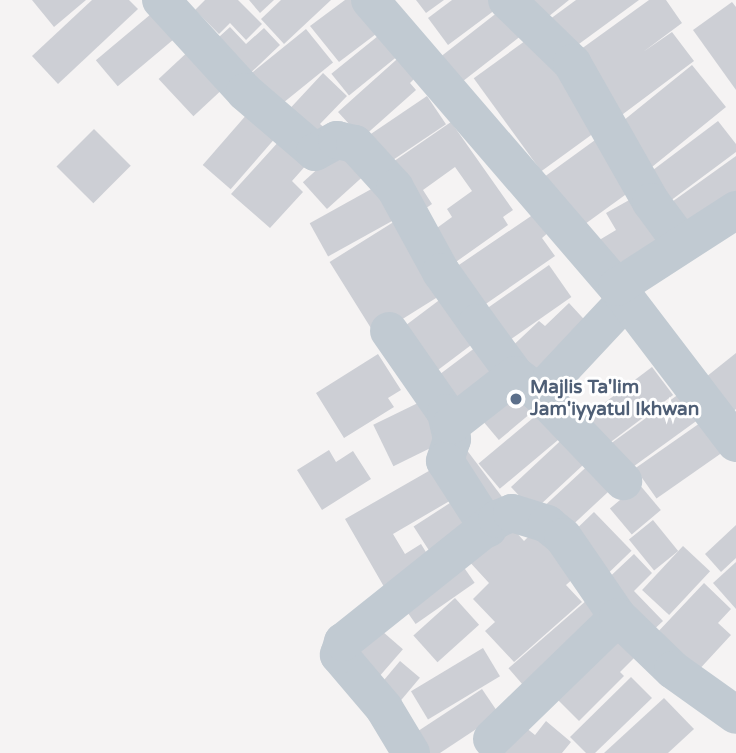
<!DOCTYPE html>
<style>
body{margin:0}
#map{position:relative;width:736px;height:753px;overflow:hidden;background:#f5f3f3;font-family:"Varela Round",sans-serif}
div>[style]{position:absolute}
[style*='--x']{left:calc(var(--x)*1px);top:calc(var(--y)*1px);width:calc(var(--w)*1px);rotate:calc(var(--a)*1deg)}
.building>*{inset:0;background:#cdcfd5;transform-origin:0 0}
.minor>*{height:38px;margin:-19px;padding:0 19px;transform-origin:19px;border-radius:19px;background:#c1cad2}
.dots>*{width:19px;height:19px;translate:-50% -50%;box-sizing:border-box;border:4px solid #fff;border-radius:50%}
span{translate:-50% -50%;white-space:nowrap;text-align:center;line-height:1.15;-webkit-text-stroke:6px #fff;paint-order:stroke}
.service-label{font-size:19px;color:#4e5e75;font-weight:700}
.left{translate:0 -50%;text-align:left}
</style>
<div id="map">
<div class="building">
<div style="clip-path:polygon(32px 0,86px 0,54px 27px)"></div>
<div style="clip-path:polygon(92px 0,129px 0,138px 9px,58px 84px,32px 56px)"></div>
<div style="clip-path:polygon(205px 0,238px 0,262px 24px,246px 40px,230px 23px,219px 34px,195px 10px)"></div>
<div style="clip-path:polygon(249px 0,274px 0,260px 13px)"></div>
<div style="clip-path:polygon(281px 0,331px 0,284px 44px,261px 19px)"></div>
<div style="clip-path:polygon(345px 0,357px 0,380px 31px,339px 62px,310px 26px)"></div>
<div style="clip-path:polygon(416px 0,444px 0,426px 13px)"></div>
<div style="clip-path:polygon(452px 0,494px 0,499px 7px,448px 45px,428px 18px)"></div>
<div style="clip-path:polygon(521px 0,569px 0,538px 25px)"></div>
<div style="clip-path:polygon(576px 0,639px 0,568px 52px,546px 22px)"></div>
<div style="clip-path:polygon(649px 0,666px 0,682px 23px,643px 52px,672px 32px,694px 61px,615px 120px,577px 52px)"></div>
<div style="clip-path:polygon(732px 2px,736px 7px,736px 90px,693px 30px)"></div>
<div style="left:503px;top:8px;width:33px;height:78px;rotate:52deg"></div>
<div style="left:151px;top:14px;width:34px;height:72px;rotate:50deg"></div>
<div style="clip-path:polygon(230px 27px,246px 44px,264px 28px,280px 45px,242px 81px,209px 46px)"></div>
<div style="left:306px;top:29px;width:43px;height:70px;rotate:51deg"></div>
<div style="left:536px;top:33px;width:115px;height:77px;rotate:54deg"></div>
<div style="left:378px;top:36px;width:28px;height:60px;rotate:51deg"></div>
<div style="left:193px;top:47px;width:51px;height:47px;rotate:47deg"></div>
<div style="clip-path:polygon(405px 52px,422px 71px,410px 83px,416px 90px,362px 138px,338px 112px)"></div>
<div style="left:692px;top:65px;width:54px;height:102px;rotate:51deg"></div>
<div style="clip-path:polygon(323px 73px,347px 96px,320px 124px,327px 130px,313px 145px,283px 116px)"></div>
<div style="left:427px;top:96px;width:34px;height:74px;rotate:56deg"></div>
<div style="left:248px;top:113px;width:37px;height:69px;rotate:41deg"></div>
<div style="clip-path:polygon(718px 121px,736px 144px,736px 152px,662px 207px,641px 179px)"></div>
<div style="clip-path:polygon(451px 122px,513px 210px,503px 217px,508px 225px,453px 264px,430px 233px,452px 217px,447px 209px,472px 191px,455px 167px,423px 190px,432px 204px,419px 213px,387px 166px)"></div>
<div style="left:94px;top:129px;width:52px;height:53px;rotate:45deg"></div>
<div style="left:602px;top:135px;width:62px;height:72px;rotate:54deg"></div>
<div style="clip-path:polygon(281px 139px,308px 163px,292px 181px,303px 192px,270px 228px,231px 194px)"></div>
<div style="left:343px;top:146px;width:36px;height:54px;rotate:48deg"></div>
<div style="clip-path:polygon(736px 156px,736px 194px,687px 229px,669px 204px)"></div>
<div style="left:384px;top:182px;width:38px;height:85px;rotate:61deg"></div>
<div style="clip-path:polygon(640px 194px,665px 237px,611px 268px,596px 242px,616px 230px,606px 213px)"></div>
<div style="clip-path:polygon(537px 212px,550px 231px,542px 238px,555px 256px,477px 310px,450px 271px)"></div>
<div style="left:400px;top:218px;width:87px;height:83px;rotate:58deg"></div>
<div style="left:549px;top:265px;width:39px;height:88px;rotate:55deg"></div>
<div style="left:446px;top:295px;width:55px;height:64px;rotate:53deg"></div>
<div style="clip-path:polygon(569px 303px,593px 329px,535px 384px,505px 353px,539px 321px,545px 326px)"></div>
<div style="left:480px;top:344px;width:41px;height:64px;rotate:53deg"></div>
<div style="clip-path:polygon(736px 353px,736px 409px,729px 415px,701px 381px)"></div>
<div style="clip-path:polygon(378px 354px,401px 390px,388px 398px,394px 407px,344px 438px,316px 393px)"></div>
<div style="left:652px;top:367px;width:35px;height:83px;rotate:53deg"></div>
<div style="left:519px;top:380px;width:33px;height:54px;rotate:50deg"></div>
<div style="left:683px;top:391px;width:32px;height:90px;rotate:54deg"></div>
<div style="left:420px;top:402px;width:46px;height:52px;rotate:64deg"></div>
<div style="left:546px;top:407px;width:33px;height:88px;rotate:50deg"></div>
<div style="left:700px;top:423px;width:37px;height:79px;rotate:55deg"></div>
<div style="left:571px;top:431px;width:33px;height:82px;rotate:47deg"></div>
<div style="left:463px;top:445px;width:75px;height:20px;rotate:53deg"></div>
<div style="clip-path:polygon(329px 450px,336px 462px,353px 451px,371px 479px,322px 510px,297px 470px)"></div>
<div style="left:596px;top:458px;width:33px;height:72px;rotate:47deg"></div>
<div style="clip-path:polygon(434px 468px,453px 499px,393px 534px,405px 554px,421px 544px,434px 565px,387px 592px,345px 519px)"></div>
<div style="left:639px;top:484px;width:34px;height:38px;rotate:50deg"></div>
<div style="left:453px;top:501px;width:37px;height:47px;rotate:57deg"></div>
<div style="left:594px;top:512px;width:54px;height:36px;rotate:46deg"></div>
<div style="left:653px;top:520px;width:40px;height:31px;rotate:51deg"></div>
<div style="clip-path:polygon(506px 521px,524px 541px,539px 526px,575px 577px,566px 585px,582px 602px,514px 662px,485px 631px,495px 622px,473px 599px,489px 583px,466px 558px)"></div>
<div style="clip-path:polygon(736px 525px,736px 558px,721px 572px,705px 554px)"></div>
<div style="left:683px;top:546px;width:37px;height:60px;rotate:43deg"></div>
<div style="clip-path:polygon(634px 554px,652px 573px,634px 591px,663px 621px,648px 635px,601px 585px)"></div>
<div style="left:458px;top:559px;width:29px;height:72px;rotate:55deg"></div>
<div style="clip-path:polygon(736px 562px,736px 609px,713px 583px)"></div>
<div style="clip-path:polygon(704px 583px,731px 609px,718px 623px,731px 635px,695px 674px,654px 636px)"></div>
<div style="left:455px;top:598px;width:36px;height:56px;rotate:48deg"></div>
<div style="left:587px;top:600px;width:32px;height:104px;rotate:49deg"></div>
<div style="left:375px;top:625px;width:37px;height:43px;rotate:41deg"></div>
<div style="clip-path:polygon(607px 630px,634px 658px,620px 672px,624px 676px,579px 721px,547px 689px)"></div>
<div style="left:483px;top:648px;width:33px;height:84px;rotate:59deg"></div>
<div style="left:400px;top:661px;width:26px;height:34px;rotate:40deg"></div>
<div style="clip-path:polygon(631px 677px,652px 698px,595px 753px,586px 753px,570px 737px)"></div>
<div style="clip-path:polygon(482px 689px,499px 714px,440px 753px,420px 753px,409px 737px)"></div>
<div style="clip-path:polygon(664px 698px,694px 729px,668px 753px,604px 753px)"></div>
<div style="clip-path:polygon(546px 721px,571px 742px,562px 753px,497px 753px,520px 723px,535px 735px)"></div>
</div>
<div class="minor">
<div style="--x:161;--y:0;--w:125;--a:47.6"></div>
<div style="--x:245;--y:92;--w:92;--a:40.6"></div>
<div style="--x:315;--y:152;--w:25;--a:-29"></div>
<div style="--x:337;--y:140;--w:18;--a:13"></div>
<div style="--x:355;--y:144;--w:59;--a:47.7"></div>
<div style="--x:395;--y:188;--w:96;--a:61.3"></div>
<div style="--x:441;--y:272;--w:62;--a:54.8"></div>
<div style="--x:477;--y:323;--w:64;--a:53.8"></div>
<div style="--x:515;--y:375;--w:30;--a:37"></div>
<div style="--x:539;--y:393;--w:127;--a:-46.9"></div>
<div style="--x:370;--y:0;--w:379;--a:49.3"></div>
<div style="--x:617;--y:287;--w:196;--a:52.7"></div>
<div style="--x:507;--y:0;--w:91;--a:44.1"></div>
<div style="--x:572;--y:63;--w:160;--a:60.4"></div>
<div style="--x:651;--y:202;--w:52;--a:53.6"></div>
<div style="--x:617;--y:287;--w:142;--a:-32.9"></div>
<div style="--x:389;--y:331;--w:100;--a:55.2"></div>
<div style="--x:446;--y:413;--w:27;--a:77"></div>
<div style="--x:452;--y:439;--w:23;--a:108"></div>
<div style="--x:445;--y:461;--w:80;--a:57.3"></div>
<div style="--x:539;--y:393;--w:122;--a:46.3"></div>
<div style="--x:451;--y:425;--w:81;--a:-38"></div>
<div style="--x:492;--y:739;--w:175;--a:-44.1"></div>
<div style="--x:411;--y:753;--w:52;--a:-121"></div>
<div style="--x:384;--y:708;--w:70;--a:-130.3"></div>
<div style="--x:339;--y:655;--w:14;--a:-73"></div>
<div style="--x:343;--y:642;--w:197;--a:-38.6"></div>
<div style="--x:497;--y:519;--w:16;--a:-22"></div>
<div style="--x:512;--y:513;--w:37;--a:17"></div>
<div style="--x:547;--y:524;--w:21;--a:39"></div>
<div style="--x:563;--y:537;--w:97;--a:55.5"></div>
<div style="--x:618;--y:617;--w:76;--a:43.9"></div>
<div style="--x:673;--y:670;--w:77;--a:35.5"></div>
</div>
<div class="dots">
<div style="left:516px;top:399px;background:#5c6f8a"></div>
</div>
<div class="service-label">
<span class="left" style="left:530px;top:399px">Majlis Ta'lim<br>Jam'iyyatul Ikhwan</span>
</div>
</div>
